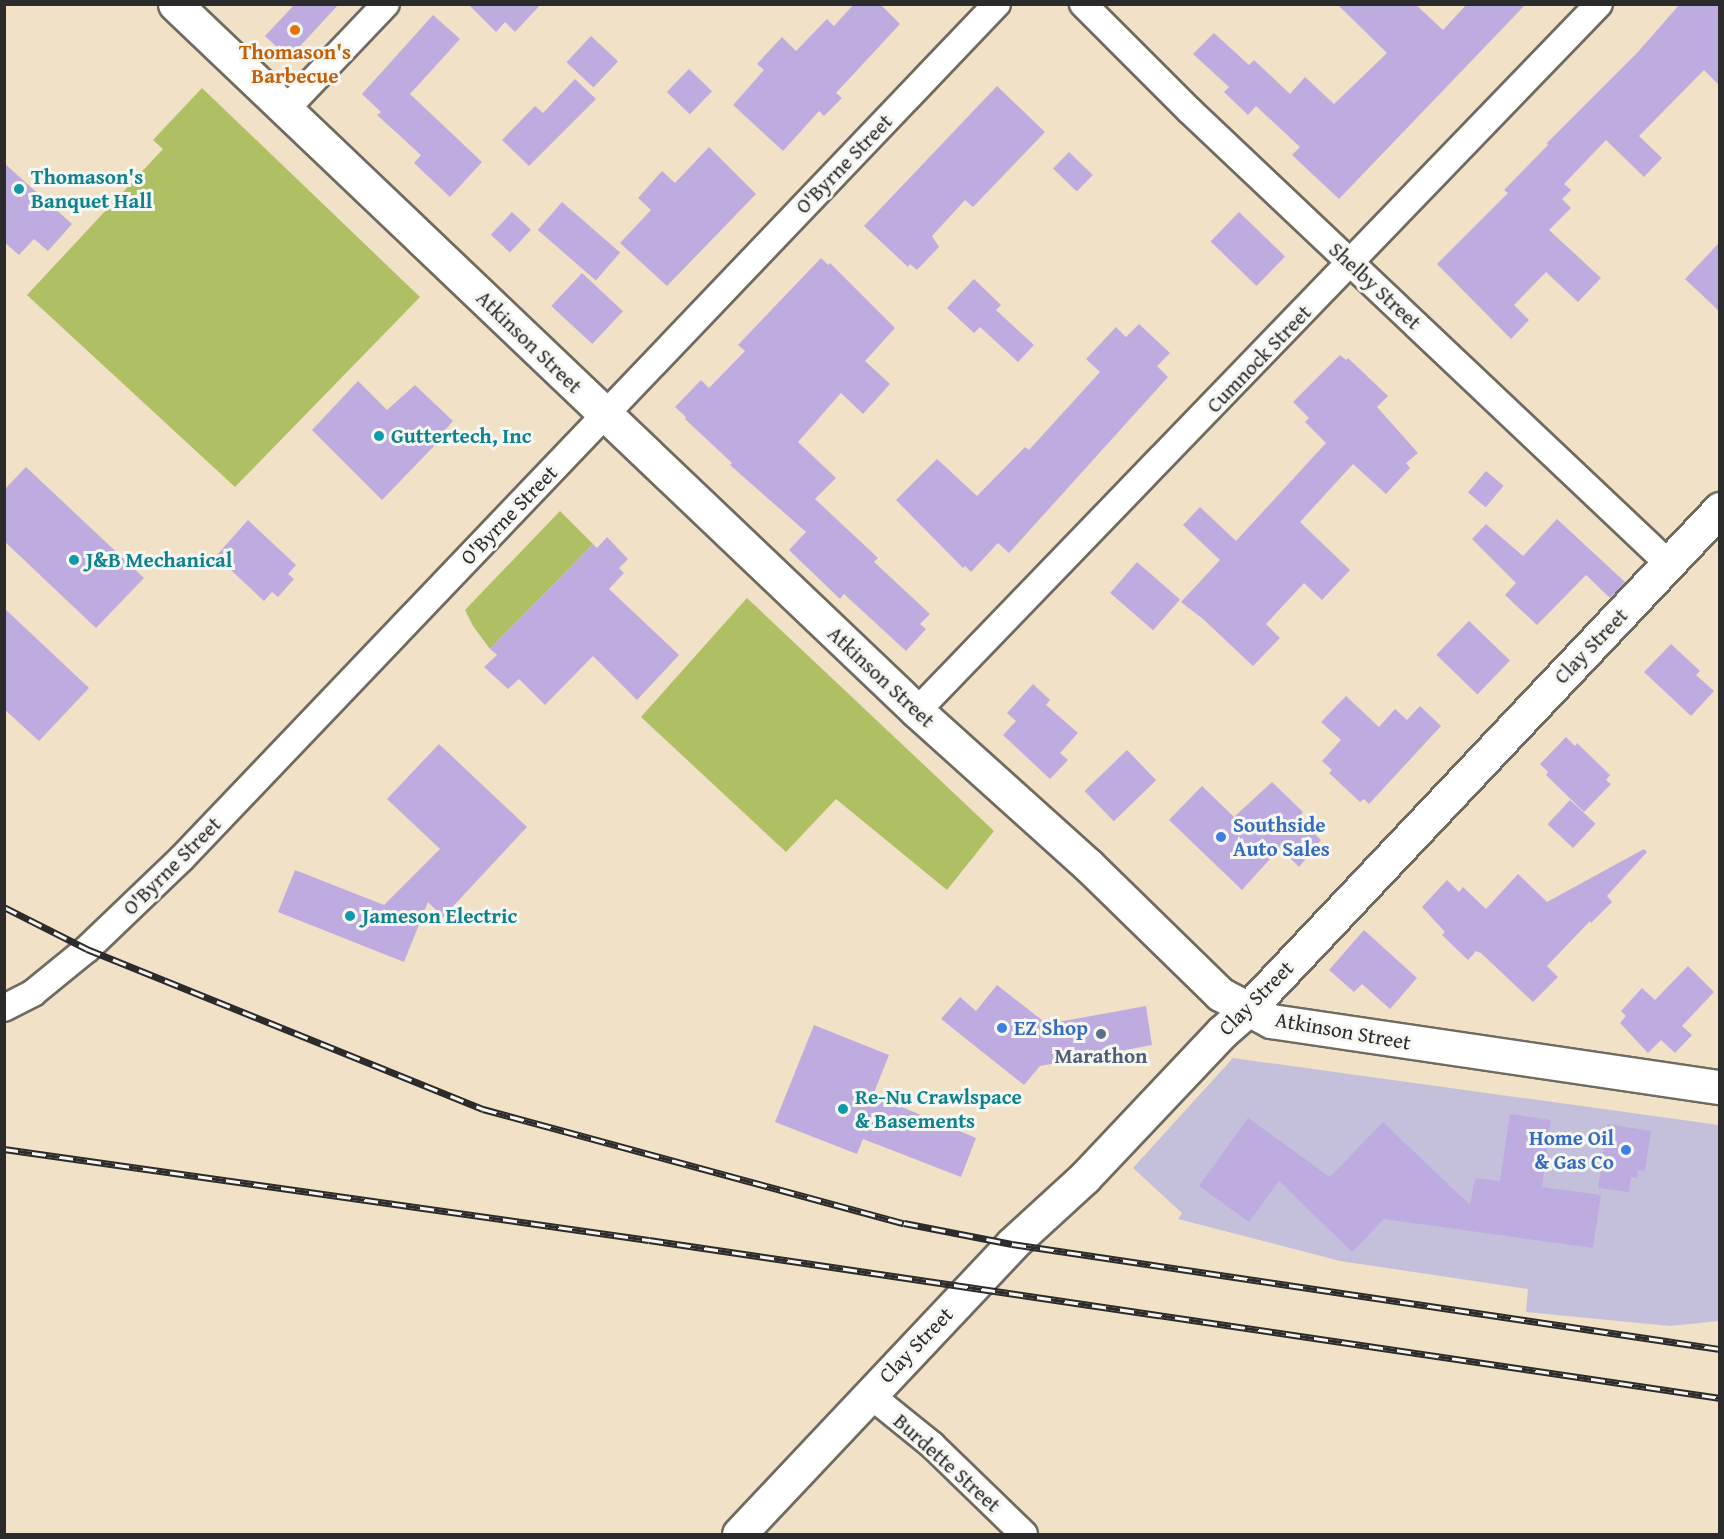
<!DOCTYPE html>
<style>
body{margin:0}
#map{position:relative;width:1724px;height:1539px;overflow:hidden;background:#f1e1c6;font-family:"Gentium Book Plus",serif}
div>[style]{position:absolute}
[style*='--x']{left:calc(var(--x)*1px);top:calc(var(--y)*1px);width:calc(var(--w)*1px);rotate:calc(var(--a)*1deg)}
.industrial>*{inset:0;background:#c4c0db}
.green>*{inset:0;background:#aec063}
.building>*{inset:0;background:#beace1;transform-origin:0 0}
.roads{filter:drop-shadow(2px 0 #706b61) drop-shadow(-2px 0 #706b61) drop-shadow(0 2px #706b61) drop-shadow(0 -2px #706b61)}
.minor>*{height:26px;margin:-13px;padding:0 13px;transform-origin:13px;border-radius:13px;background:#fff}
.tertiary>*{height:33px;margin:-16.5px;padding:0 16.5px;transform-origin:16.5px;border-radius:16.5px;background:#fff}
.rail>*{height:7px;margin-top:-3.5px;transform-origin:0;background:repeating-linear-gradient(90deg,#f6f6f2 0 14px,#2b2b2b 0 28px);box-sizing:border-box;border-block:2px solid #2b2b2b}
.dots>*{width:16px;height:16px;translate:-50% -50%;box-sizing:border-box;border:3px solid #f6f6f2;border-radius:50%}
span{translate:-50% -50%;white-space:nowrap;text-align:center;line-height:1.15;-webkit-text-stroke:6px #f6f6f2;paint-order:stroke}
.food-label{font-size:21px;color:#c56008;font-weight:700}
.street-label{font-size:21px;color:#2b2b2b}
.culture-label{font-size:21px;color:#0d838f;font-weight:700}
.left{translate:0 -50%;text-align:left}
.shop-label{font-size:21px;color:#366cbe;font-weight:700}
.right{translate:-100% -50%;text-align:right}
.service-label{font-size:21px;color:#4e5e75;font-weight:700}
.frame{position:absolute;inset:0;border:6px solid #2b2b2b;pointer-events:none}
</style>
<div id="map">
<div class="industrial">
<div style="clip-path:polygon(1233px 1058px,1719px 1125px,1719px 1321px,1670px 1326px,1526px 1312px,1528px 1289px,1340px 1261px,1178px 1219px,1182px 1213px,1133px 1168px)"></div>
</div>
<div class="green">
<div style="clip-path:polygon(202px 88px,420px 297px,235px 487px,27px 295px,163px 149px,153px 140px)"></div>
<div style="clip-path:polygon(560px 511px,593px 544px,490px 649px,473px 626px,465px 610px)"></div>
<div style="clip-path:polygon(747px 598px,994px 831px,947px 890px,836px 799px,786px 852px,641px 717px)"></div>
</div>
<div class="building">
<div style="clip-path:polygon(295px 4px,339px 4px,289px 58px,265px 36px)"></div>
<div style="clip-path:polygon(468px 4px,541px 4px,515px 32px,505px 22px,496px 32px)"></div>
<div style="clip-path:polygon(854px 4px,880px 4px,900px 24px,836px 93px,842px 98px,824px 116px,819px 111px,783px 151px,733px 105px,764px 70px,757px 64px,782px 37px,796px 51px,827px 19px,834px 26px)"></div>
<div style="clip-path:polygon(1337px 4px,1415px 4px,1443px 30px,1467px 4px,1526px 4px,1339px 199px,1292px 155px,1300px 147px,1256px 106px,1248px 115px,1224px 92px,1229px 87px,1193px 54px,1214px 33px,1249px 65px,1254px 60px,1290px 94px,1305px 77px,1334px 104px,1387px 53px)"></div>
<div style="clip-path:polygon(1680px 4px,1719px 4px,1719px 85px,1704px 70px,1639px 136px,1662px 158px,1644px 177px,1606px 140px,1564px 184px,1571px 190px,1562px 199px,1571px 208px,1549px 230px,1601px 278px,1578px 302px,1546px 272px,1514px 305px,1529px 320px,1511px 339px,1437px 264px,1508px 193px,1504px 190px,1548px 145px,1547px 143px,1637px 53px)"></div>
<div style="clip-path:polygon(433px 15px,460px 39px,410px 94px,482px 162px,450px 197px,414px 163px,421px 155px,377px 115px,381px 112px,362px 94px)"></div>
<div style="left:591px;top:36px;width:37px;height:36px;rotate:43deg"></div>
<div style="left:689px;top:69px;width:32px;height:32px;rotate:44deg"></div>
<div style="clip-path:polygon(575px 79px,596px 99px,529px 166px,502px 140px,535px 106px,543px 113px)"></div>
<div style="clip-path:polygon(997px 86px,1045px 132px,973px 207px,965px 200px,932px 236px,939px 247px,917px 270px,910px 264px,908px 267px,864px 226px)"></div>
<div style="clip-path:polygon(709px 147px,756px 194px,667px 286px,620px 243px,651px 210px,638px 198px,662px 171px,675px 183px)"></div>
<div style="left:1069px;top:152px;width:33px;height:23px;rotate:44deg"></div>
<div style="clip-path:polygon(4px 163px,72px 224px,48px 251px,34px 239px,19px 255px,4px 242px)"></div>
<div style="left:562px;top:202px;width:77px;height:37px;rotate:41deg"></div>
<div style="left:512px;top:212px;width:26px;height:31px;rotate:43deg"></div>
<div style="left:1239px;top:212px;width:64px;height:41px;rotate:44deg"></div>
<div style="clip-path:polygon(1719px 243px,1719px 311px,1685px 279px)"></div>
<div style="clip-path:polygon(821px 258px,828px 265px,830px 263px,895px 328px,865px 361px,890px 384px,863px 414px,841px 393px,798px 442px,836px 478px,815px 499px,878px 558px,874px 562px,930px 614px,920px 624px,926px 629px,906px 651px,844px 594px,840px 599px,789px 550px,806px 532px,730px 465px,732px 463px,685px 419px,686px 417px,675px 407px,701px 380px,709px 388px,745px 351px,738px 345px)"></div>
<div style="left:582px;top:273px;width:56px;height:45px;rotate:43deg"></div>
<div style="clip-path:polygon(974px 279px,1001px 305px,996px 310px,1034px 345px,1018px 362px,980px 327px,974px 333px,947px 308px)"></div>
<div style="clip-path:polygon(1139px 324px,1170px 353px,1157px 366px,1168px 377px,1009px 553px,998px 543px,971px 572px,965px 566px,963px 568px,896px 500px,937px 459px,977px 496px,1025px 447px,1029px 450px,1100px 372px,1086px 359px,1116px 327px,1126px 337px)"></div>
<div style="clip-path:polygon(1340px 355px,1346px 360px,1348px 358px,1388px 396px,1377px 407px,1418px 453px,1406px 463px,1410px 468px,1386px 494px,1353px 464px,1300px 522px,1350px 570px,1322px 600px,1304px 583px,1266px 624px,1280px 638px,1253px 666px,1203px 619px,1181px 602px,1220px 560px,1183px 525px,1200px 507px,1236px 541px,1326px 443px,1305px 422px,1309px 418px,1293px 402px)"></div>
<div style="clip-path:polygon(358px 381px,387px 410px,415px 385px,453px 421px,435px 441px,437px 443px,382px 500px,312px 430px)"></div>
<div style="clip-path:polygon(26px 467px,144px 578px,96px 628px,4px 541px,4px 490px)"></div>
<div style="left:1486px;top:471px;width:23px;height:28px;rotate:40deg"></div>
<div style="clip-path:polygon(1557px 519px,1625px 582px,1610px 598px,1586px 575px,1537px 625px,1505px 595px,1516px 583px,1472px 539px,1486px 524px,1523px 556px)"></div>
<div style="clip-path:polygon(248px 520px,296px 565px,288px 574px,294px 579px,278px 597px,272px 592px,264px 601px,216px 556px)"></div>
<div style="clip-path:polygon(607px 537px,628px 559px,619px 568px,624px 573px,609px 589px,679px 655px,637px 700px,593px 656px,545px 705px,519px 679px,508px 689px,484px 667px,497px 655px,490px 649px,593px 544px,597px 548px)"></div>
<div style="left:1137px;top:562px;width:57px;height:41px;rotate:41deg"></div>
<div style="clip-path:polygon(4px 608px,89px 688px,39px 741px,4px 709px)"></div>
<div style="left:1469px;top:621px;width:57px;height:47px;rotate:44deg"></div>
<div style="clip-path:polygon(1671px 644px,1700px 671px,1696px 675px,1714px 691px,1691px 716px,1644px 672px)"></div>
<div style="clip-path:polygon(1033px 684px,1050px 700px,1046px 705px,1078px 733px,1060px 753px,1068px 760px,1050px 779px,1003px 735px,1016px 721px,1007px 713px)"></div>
<div style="clip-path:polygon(1346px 696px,1379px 727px,1395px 709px,1407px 720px,1420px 706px,1441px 726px,1369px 804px,1364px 799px,1360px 802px,1329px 773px,1332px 770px,1322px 761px,1341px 740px,1321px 722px)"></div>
<div style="clip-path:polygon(1566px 737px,1575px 746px,1577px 743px,1610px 775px,1606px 780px,1611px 784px,1584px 812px,1546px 775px,1548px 772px,1540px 764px)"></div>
<div style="clip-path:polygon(439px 744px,527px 827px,443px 917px,428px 902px,404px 962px,278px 912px,295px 870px,384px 905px,440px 849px,387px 799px)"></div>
<div style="left:1127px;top:750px;width:42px;height:59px;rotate:46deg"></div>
<div style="clip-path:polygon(1272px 782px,1303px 812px,1298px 818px,1321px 840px,1299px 867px,1280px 848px,1242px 890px,1169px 820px,1202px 786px,1234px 817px)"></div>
<div style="left:1570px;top:800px;width:35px;height:33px;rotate:43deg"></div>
<div style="clip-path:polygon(1644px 849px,1647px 852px,1607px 896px,1612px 902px,1591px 923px,1590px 921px,1547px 966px,1558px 977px,1533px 1002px,1481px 953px,1476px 951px,1468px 960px,1442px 935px,1445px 932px,1422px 907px,1447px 880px,1459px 892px,1463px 887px,1486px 909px,1518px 874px,1547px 902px)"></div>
<div style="clip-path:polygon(1364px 930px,1417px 978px,1390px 1009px,1362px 984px,1354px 992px,1329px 970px)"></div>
<div style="clip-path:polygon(1688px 966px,1714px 992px,1682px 1026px,1692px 1035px,1675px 1053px,1661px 1040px,1648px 1053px,1620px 1023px,1626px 1016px,1621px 1011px,1642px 988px,1655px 1000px)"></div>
<div style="clip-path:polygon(997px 985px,1047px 1024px,1146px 1006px,1152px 1045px,1040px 1066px,1024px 1085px,941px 1019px,960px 997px,976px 1011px)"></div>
<div style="clip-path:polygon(814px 1025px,889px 1055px,873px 1095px,976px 1138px,961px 1177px,863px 1139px,857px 1154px,775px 1122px)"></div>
<div style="clip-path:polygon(1510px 1114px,1551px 1120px,1542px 1187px,1601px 1195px,1593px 1248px,1384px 1219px,1352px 1252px,1279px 1181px,1249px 1222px,1199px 1186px,1248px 1118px,1330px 1177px,1383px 1122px,1470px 1205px,1475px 1178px,1500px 1181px)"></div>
<div style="clip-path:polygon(1607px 1124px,1651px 1131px,1645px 1171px,1638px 1170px,1637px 1178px,1631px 1177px,1629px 1192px,1598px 1188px)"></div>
</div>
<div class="roads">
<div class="minor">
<div style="--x:1083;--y:4;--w:150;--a:45"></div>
<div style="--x:1189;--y:110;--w:661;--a:43.41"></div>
<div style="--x:285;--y:110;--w:146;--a:-46.4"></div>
<div style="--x:917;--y:711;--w:982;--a:-46.03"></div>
<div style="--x:4;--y:1008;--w:33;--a:-27"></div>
<div style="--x:33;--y:993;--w:70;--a:-39.2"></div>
<div style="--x:87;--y:949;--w:130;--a:-43.8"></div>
<div style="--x:181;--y:859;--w:1182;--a:-46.34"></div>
<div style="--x:869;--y:1394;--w:81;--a:39"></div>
<div style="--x:932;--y:1445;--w:128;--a:44.1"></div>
</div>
<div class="tertiary">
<div style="--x:175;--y:4;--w:1025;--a:43.62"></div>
<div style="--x:917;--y:711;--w:230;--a:42"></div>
<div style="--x:1088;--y:865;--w:185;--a:44.3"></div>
<div style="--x:1220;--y:994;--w:58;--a:27.9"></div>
<div style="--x:1271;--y:1021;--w:454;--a:8.4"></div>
<div style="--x:739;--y:1534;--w:398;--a:-46.7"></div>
<div style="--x:1012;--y:1244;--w:98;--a:-42.5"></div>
<div style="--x:1084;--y:1178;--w:201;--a:-46.6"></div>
<div style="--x:1222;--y:1032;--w:33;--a:-41"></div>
<div style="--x:1247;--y:1010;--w:689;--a:-46.65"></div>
</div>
</div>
<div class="rail">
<div style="--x:4;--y:907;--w:93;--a:26.8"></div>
<div style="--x:87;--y:949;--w:427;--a:22"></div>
<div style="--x:483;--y:1109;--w:436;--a:15.2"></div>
<div style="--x:904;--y:1223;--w:110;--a:11"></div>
<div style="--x:1012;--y:1244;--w:716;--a:8.44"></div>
<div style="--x:4;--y:1149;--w:651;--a:8.03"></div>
<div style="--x:649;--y:1240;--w:1083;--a:8.39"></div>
</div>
<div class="dots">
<div style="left:295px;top:30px;background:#e8710a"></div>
<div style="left:19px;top:189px;background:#0f9aa8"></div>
<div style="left:379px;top:436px;background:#0f9aa8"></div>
<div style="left:74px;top:560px;background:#0f9aa8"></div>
<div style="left:1221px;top:837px;background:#3f7fe0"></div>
<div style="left:350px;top:916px;background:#0f9aa8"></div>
<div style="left:1002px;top:1028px;background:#3f7fe0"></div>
<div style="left:1101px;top:1034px;background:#5c6f8a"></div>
<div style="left:843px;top:1109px;background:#0f9aa8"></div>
<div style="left:1626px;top:1150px;background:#3f7fe0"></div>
</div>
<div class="food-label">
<span style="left:295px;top:64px">Thomason's<br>Barbecue</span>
</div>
<div class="street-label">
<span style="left:844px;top:164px;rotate:-46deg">O'Byrne Street</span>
<span style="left:1375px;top:286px;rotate:43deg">Shelby Street</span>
<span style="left:529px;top:342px;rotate:44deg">Atkinson Street</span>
<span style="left:1259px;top:359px;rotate:-46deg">Cumnock Street</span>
<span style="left:509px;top:515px;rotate:-46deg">O'Byrne Street</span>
<span style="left:1591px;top:646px;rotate:-46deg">Clay Street</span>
<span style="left:881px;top:677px;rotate:43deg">Atkinson Street</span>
<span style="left:172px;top:866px;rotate:-45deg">O'Byrne Street</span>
<span style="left:1256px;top:998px;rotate:-45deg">Clay Street</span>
<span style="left:1343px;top:1031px;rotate:10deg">Atkinson Street</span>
<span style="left:916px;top:1345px;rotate:-46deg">Clay Street</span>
<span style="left:947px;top:1463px;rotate:42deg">Burdette Street</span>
</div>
<div class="culture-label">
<span class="left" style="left:31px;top:189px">Thomason's<br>Banquet Hall</span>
<span class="left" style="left:391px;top:436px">Guttertech, Inc</span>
<span class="left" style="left:86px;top:560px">J&amp;B Mechanical</span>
<span class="left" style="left:362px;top:916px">Jameson Electric</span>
<span class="left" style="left:855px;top:1109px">Re-Nu Crawlspace<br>&amp; Basements</span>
</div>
<div class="shop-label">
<span class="left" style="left:1233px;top:837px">Southside<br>Auto Sales</span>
<span class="left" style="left:1014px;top:1028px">EZ Shop</span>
<span class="right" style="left:1614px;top:1150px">Home Oil<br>&amp; Gas Co</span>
</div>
<div class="service-label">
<span style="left:1101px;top:1056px">Marathon</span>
</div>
<div class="frame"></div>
</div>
